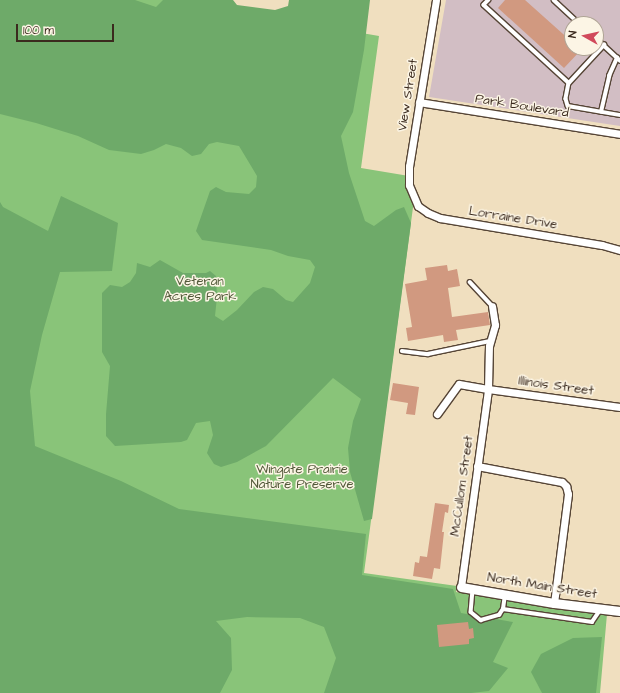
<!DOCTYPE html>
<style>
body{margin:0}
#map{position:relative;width:620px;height:693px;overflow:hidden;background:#f0dfbf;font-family:"Architects Daughter",sans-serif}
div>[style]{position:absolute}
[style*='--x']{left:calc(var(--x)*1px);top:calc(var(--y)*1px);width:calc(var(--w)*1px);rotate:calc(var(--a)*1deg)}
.industrial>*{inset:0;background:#d2bec4}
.green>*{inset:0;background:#89c479}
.forest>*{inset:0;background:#6eaa69}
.building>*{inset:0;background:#d19980}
.roads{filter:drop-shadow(1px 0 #564536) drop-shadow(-1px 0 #564536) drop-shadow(0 1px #564536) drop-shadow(0 -1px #564536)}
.service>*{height:3.5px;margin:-1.75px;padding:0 1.75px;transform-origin:1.75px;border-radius:1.75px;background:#fff}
.minor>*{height:7px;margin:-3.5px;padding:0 3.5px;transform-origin:3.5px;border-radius:3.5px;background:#fff}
.tertiary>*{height:9px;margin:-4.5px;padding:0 4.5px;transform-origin:4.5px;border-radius:4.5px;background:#fff}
span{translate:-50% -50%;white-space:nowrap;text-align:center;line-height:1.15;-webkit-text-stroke:3px #fcf5e5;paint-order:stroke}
.street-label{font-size:13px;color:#3b2a1e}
.park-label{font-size:13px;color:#525839}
.north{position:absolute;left:564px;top:16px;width:40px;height:40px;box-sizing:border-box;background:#fcf5e5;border:1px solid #afa495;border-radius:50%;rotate:278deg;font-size:11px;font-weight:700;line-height:16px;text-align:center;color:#3b2a1e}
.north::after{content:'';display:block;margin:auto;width:14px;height:18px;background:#d1495b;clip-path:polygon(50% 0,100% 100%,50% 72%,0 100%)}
.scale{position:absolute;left:16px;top:24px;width:98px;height:18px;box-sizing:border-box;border:2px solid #3b2a1e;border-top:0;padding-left:5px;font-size:12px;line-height:14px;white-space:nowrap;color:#3b2a1e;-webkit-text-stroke:3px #fcf5e5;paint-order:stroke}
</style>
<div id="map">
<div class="industrial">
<div style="clip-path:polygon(evenodd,446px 0,620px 0,620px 126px,429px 97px,446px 0,572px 24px,596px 24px,596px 48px,572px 48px,572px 24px)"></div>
</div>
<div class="green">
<div style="clip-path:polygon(0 0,171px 0,379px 36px,361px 168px,409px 176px,414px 200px,364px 573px,457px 586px,456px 592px,607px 614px,600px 693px,0 693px)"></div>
</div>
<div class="forest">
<div style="clip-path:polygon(0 0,135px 0,156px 7px,163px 0,233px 0,237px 5px,275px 10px,288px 6px,289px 0,370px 0,364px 50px,353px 112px,341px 136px,349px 173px,365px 221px,374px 226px,396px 210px,404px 207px,411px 223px,372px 519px,364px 521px,350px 472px,348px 448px,353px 421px,361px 399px,333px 378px,266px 446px,237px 462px,221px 467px,214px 464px,207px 453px,213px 435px,210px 421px,196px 423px,187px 440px,181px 442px,115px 446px,106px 436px,106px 414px,110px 366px,102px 352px,102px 293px,110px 285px,122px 287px,130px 282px,136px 273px,137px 263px,150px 267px,160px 260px,183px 273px,206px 273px,210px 271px,216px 276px,217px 297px,215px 316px,223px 321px,237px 310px,254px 292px,263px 287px,273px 289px,286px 300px,293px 302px,310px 283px,315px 267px,310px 260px,288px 256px,271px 250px,202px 240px,196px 231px,210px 191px,216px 187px,226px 192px,249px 194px,256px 187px,257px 176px,239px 146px,217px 142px,209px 144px,201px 154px,192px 156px,181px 148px,166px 144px,154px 150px,141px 154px,109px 150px,78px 136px,36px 123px,0 114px)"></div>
<div style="clip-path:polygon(61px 196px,118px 223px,112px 271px,60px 272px,42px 335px,30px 391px,35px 446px,121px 481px,179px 509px,366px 534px,362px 575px,453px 589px,461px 613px,513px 622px,493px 662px,508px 668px,489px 691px,471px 693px,324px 693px,336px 658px,324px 627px,300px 618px,247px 617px,216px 621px,231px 638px,232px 670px,220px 693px,0 693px,0 202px,3px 207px,48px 231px)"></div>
<div style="clip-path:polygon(602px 637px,596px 693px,542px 693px,531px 672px,541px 654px,573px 638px)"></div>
</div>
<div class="building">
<div style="clip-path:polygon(505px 0,525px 0,572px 42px,572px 48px,578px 48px,581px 50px,564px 68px,498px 8px)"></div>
<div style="clip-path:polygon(447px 265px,448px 271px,457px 269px,460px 286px,448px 288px,452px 317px,488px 312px,490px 325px,456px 330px,458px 340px,444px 342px,443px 335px,408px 341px,406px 328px,412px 327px,405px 284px,427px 280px,425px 268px)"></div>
<div style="clip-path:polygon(393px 383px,419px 387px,415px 415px,406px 414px,408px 403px,390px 400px)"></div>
<div style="clip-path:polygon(435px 503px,449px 505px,448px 513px,445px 512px,442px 532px,444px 532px,440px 569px,434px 568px,432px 579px,413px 576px,415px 562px,419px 563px,420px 556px,427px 557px)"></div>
<div style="clip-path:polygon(468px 622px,469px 629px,473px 628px,474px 638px,469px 639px,469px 644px,439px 647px,437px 625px)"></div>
</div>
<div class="roads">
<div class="service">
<div style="--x:489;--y:0;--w:7;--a:135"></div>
<div style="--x:484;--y:5;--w:115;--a:42.5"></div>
<div style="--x:569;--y:83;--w:52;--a:-47.4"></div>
<div style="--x:554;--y:0;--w:35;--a:43"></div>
<div style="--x:596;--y:38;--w:33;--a:43"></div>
<div style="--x:569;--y:83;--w:16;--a:101"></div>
<div style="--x:566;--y:99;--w:7;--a:74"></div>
<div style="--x:568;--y:106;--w:53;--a:9.8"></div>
<div style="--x:601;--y:112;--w:37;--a:-77"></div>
<div style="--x:609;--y:76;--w:20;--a:-66"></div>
<div style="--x:470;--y:282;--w:33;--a:47"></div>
<div style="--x:402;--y:351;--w:26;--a:7"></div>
<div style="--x:428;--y:354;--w:63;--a:-11.8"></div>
<div style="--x:473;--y:590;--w:22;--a:95"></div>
<div style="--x:471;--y:612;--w:13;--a:39"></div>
<div style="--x:481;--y:620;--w:19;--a:-16"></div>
<div style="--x:499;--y:615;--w:7;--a:-56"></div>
<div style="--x:503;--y:609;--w:90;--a:8.3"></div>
<div style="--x:592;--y:622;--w:14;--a:-56"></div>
<div style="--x:503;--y:609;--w:15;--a:-82"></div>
</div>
<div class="minor">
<div style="--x:436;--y:0;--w:168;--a:99.2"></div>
<div style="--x:409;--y:166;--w:19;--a:90"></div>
<div style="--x:409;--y:185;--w:23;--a:67"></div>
<div style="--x:418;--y:206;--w:12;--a:35"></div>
<div style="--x:428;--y:213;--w:13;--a:23"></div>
<div style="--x:440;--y:218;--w:164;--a:9.5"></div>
<div style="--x:602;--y:245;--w:19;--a:16"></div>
<div style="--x:419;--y:102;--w:204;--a:9"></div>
<div style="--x:437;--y:414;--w:37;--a:-54"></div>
<div style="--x:459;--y:384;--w:29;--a:10"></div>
<div style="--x:488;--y:389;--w:43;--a:-88.7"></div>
<div style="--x:489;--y:346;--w:22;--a:-74"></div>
<div style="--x:495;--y:325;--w:19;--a:-99"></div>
<div style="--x:477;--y:466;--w:86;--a:10.7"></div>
<div style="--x:562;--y:482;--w:6;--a:45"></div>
<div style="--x:566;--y:486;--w:8;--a:76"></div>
<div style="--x:568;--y:494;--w:110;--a:97.3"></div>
<div style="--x:461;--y:587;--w:200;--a:-82.2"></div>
<div style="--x:488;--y:389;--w:133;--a:7.8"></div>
</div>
<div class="tertiary">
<div style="--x:461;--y:587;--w:94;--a:9.8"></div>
<div style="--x:554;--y:603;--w:66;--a:6.9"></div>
</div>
</div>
<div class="street-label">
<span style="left:408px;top:95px;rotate:-81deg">View Street</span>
<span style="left:522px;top:106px;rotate:9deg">Park Boulevard</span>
<span style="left:513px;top:218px;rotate:9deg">Lorraine Drive</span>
<span style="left:556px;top:386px;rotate:8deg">Illinois Street</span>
<span style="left:462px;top:486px;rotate:-82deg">McCullom Street</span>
<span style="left:542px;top:586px;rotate:9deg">North Main Street</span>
</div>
<div class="park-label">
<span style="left:200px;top:289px">Veteran<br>Acres Park</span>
<span style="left:302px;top:477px">Wingate Prairie<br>Nature Preserve</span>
</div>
<div class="north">N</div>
<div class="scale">100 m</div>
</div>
